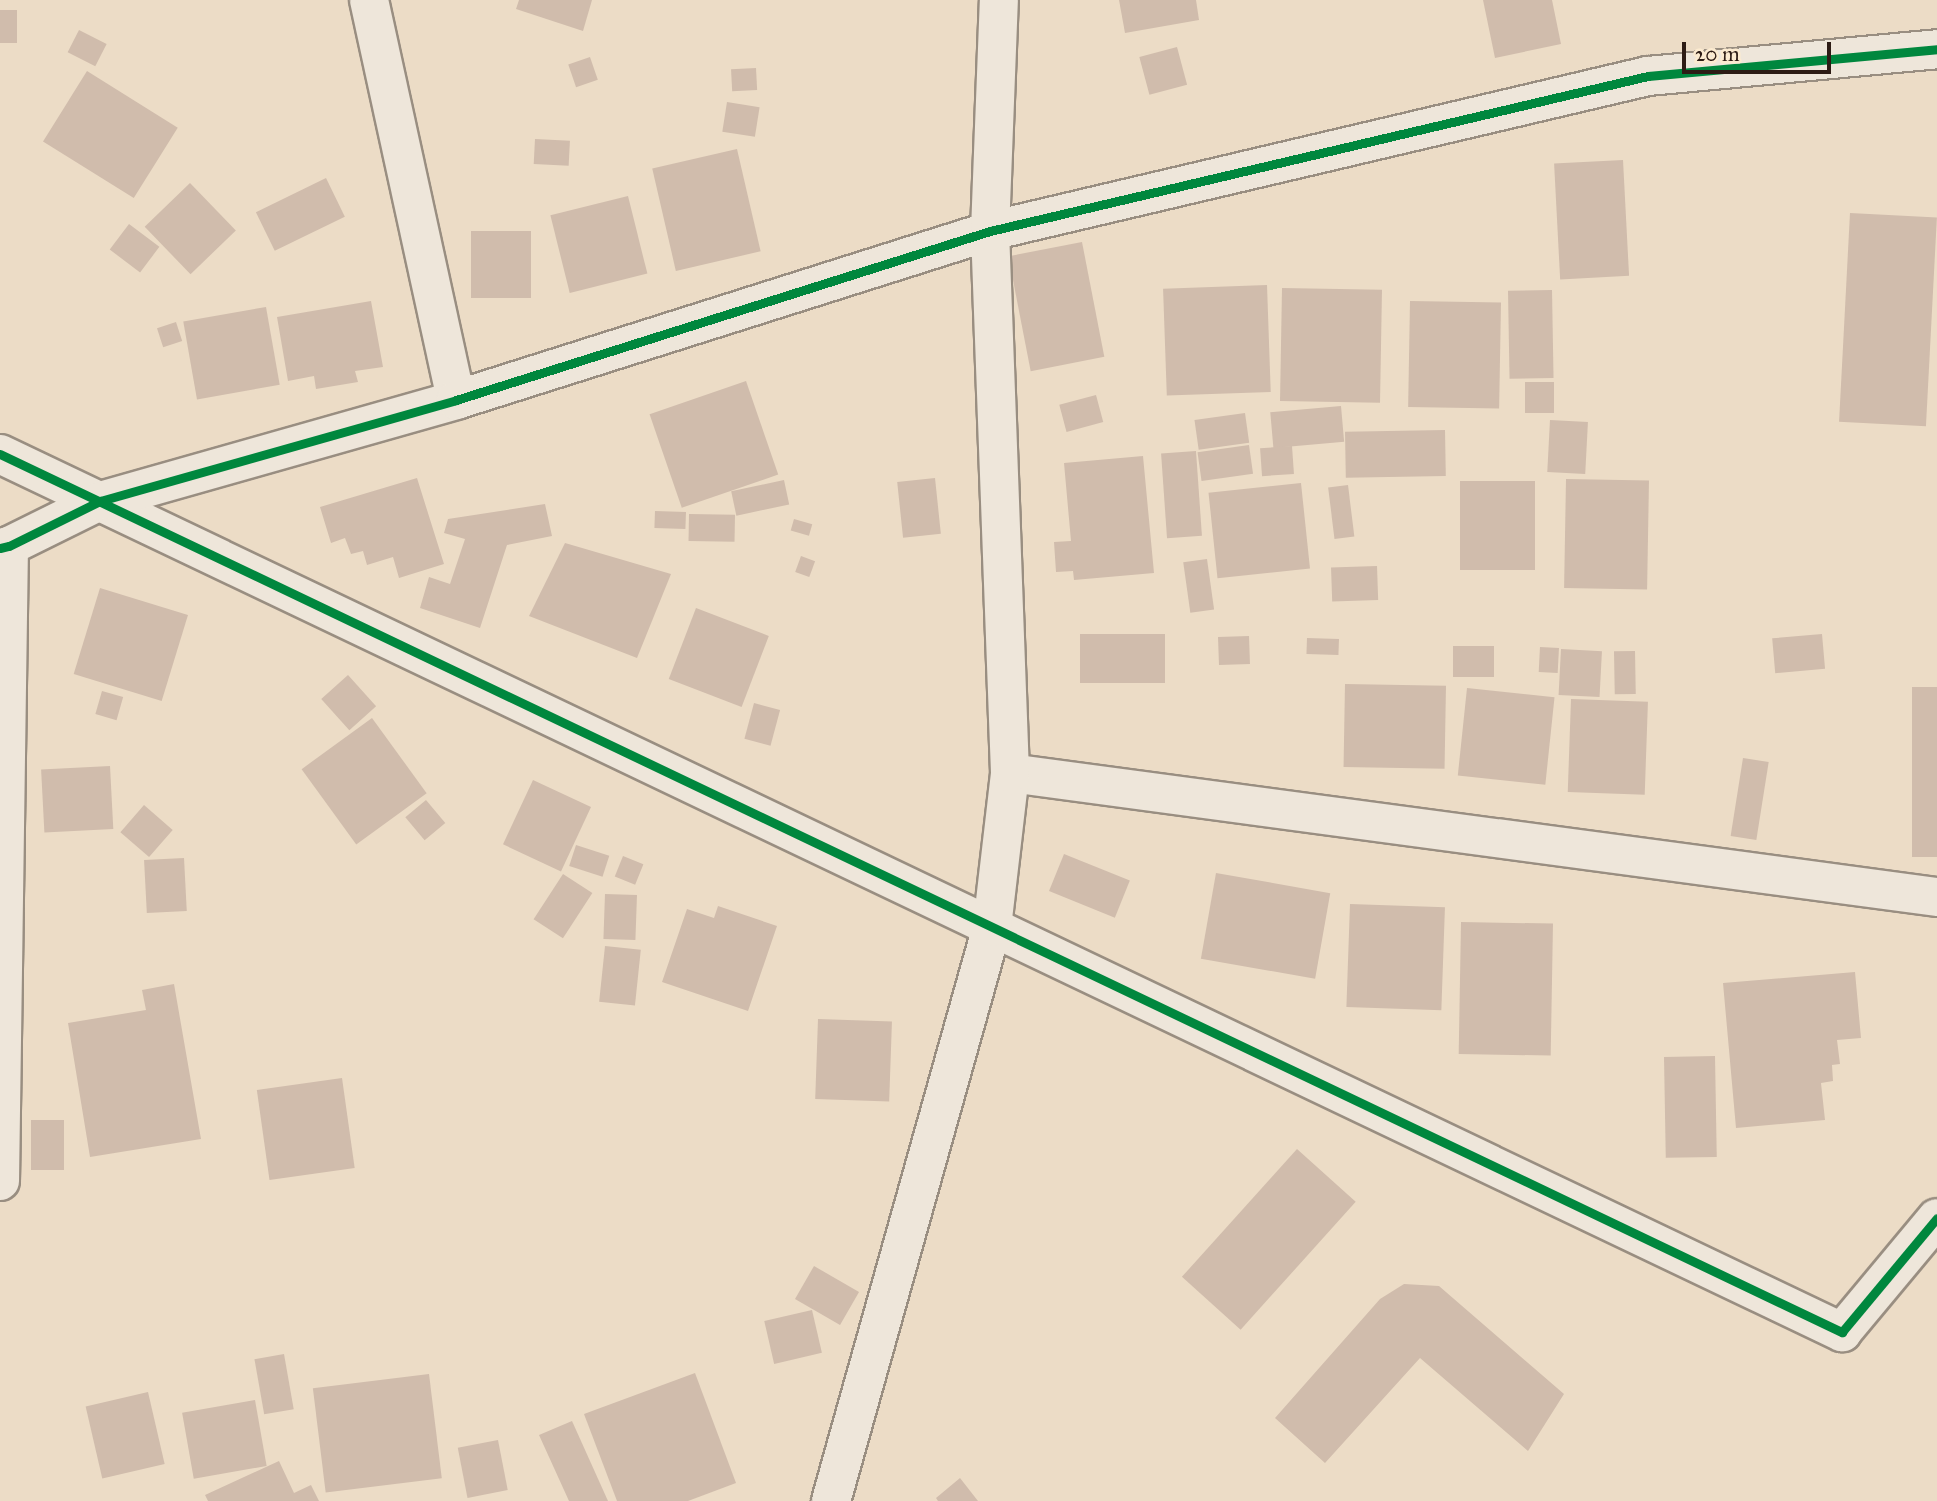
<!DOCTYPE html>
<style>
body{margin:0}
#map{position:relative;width:1937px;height:1501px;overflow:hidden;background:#ecdcc6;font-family:"IM FELL Great Primer",serif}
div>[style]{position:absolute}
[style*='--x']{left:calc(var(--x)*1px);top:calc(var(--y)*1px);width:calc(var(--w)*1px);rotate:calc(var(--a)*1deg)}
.building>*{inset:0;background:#d0bcac;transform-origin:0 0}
.roads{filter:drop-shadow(2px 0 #998e81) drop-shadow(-2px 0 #998e81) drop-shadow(0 2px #998e81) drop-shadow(0 -2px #998e81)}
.minor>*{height:38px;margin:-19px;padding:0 19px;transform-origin:19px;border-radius:19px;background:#eee6da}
.cycleway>*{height:9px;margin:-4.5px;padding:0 4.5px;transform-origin:4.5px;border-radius:4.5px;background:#00873e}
span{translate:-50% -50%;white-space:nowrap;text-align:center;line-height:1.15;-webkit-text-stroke:7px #fcebd0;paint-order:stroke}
.scale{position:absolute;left:1682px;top:42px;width:149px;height:32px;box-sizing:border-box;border:4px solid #2d1c15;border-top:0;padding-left:9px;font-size:21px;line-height:24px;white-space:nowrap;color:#2d1c15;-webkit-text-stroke:5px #fcebd0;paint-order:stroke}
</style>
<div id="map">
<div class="building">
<div style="clip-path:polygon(519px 0,592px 0,583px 31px,516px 9px)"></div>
<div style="clip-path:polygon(1119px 0,1196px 0,1199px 20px,1125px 33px)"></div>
<div style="clip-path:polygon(1483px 0,1552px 0,1561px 44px,1495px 58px)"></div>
<div style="left:0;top:10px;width:17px;height:33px"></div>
<div style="left:79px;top:30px;width:31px;height:25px;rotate:27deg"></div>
<div style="left:1177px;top:47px;width:39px;height:39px;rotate:75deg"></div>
<div style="left:590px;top:57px;width:24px;height:23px;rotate:71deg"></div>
<div style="left:756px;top:68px;width:22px;height:25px;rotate:87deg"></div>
<div style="left:87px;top:71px;width:107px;height:83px;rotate:32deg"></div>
<div style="left:727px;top:102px;width:33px;height:30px;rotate:9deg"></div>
<div style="left:535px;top:139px;width:35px;height:25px;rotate:3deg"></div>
<div style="left:737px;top:149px;width:105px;height:87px;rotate:77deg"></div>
<div style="left:1623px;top:160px;width:116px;height:69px;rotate:87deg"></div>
<div style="left:326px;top:178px;width:43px;height:78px;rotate:64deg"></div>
<div style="left:190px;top:183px;width:66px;height:63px;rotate:46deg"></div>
<div style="left:628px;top:196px;width:80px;height:80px;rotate:76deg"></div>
<div style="left:1850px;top:213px;width:87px;height:209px;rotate:3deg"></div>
<div style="left:129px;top:224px;width:38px;height:32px;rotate:37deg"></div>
<div style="left:471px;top:231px;width:60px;height:67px"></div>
<div style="left:1082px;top:242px;width:117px;height:75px;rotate:79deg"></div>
<div style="left:1267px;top:285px;width:107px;height:104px;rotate:88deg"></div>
<div style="left:1282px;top:288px;width:100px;height:113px;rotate:1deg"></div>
<div style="left:1552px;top:290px;width:88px;height:44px;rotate:89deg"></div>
<div style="clip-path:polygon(371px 301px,383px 367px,355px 371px,358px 382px,316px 389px,314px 376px,288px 381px,277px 317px)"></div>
<div style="left:1410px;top:301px;width:91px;height:106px;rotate:1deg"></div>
<div style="left:266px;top:307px;width:79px;height:84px;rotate:80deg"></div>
<div style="left:176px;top:322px;width:20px;height:20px;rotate:72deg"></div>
<div style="left:746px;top:381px;width:99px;height:102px;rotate:71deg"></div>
<div style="left:1525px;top:382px;width:29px;height:31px"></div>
<div style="left:1096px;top:395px;width:28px;height:38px;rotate:75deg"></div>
<div style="left:1341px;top:406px;width:36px;height:71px;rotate:85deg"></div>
<div style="left:1245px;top:413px;width:30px;height:51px;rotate:82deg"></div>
<div style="left:1550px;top:420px;width:38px;height:52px;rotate:3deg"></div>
<div style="left:1445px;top:430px;width:46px;height:100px;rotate:89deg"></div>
<div style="left:1249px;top:445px;width:29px;height:52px;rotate:82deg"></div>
<div style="left:1292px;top:446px;width:28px;height:32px;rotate:86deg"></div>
<div style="left:1196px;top:451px;width:85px;height:35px;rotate:86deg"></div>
<div style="clip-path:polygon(1143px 456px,1154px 573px,1074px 580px,1073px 571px,1056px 572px,1054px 542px,1071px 541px,1064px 463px)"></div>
<div style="clip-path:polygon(417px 478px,444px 564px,399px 578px,393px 557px,367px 565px,363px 551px,351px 554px,345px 538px,331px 543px,320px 507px)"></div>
<div style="left:935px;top:478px;width:56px;height:38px;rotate:84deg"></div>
<div style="left:1566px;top:479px;width:83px;height:109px;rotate:1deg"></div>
<div style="left:784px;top:480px;width:25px;height:54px;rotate:78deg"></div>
<div style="left:1460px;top:481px;width:75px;height:89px"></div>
<div style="left:1301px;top:483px;width:86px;height:93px;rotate:84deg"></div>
<div style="left:1348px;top:485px;width:52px;height:20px;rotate:83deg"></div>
<div style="clip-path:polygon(545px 504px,552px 536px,507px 545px,480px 628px,420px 608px,429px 577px,450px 584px,465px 539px,444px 533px,448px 519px)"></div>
<div style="left:655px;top:511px;width:31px;height:17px;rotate:2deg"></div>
<div style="left:689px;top:514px;width:46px;height:27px;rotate:1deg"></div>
<div style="left:794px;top:519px;width:19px;height:12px;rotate:16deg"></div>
<div style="clip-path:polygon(565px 543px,671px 574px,637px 658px,529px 616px)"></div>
<div style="left:801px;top:556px;width:15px;height:17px;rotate:20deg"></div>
<div style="left:1207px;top:559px;width:51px;height:24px;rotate:82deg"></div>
<div style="left:1377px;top:566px;width:34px;height:46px;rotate:88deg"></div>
<div style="left:100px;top:588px;width:92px;height:90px;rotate:17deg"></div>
<div style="left:696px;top:608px;width:78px;height:76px;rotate:21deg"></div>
<div style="left:1080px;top:634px;width:85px;height:49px"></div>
<div style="left:1822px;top:634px;width:35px;height:50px;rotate:85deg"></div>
<div style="left:1249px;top:636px;width:28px;height:31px;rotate:88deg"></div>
<div style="left:1307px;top:638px;width:32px;height:16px;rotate:2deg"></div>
<div style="left:1453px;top:646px;width:41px;height:31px"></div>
<div style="left:1540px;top:647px;width:19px;height:25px;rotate:3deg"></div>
<div style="left:1561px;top:649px;width:41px;height:46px;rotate:3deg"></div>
<div style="left:1635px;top:651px;width:43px;height:21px;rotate:89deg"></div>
<div style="left:348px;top:675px;width:42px;height:36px;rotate:48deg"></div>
<div style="left:1345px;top:684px;width:101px;height:83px;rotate:1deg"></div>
<div style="left:1912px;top:687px;width:25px;height:170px"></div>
<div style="left:1467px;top:688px;width:88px;height:88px;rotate:6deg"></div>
<div style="left:102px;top:691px;width:22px;height:24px;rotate:16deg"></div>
<div style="left:1571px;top:699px;width:77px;height:93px;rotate:2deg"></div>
<div style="left:754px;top:703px;width:27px;height:37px;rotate:15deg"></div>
<div style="left:372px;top:718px;width:93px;height:87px;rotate:54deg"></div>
<div style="left:1743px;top:758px;width:26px;height:79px;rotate:9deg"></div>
<div style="left:110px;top:766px;width:63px;height:69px;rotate:87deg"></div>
<div style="left:533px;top:780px;width:64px;height:71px;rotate:25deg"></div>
<div style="left:426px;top:800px;width:30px;height:27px;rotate:50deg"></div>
<div style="left:144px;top:805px;width:38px;height:36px;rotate:41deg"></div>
<div style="left:576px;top:845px;width:35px;height:22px;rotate:18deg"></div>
<div style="left:1064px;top:854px;width:71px;height:40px;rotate:22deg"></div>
<div style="left:623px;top:856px;width:22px;height:22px;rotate:22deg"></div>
<div style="left:184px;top:858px;width:53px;height:40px;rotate:87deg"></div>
<div style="left:1216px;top:873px;width:116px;height:87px;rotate:10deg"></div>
<div style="left:563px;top:874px;width:35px;height:54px;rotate:33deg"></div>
<div style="left:605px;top:894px;width:32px;height:45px;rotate:2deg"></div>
<div style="left:1350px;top:904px;width:95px;height:103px;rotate:2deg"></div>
<div style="clip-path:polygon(718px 906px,777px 926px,748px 1011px,662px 982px,687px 909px,714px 918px)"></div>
<div style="left:1461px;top:922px;width:92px;height:132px;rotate:1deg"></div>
<div style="left:605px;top:946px;width:36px;height:56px;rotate:6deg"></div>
<div style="clip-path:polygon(1855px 972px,1861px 1038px,1837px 1040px,1840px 1064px,1832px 1065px,1833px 1081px,1821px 1083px,1825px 1120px,1736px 1128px,1723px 983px)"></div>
<div style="clip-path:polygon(174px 984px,201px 1139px,90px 1157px,68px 1023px,146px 1010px,142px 990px)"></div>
<div style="left:818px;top:1019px;width:74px;height:80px;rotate:2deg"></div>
<div style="left:1715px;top:1056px;width:101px;height:51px;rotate:89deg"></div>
<div style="left:342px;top:1078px;width:91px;height:86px;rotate:82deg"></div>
<div style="left:64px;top:1120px;width:50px;height:33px;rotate:90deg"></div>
<div style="left:1297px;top:1149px;width:79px;height:172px;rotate:42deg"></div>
<div style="left:814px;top:1266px;width:52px;height:38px;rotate:30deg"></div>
<div style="clip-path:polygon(1404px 1284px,1439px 1286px,1564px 1394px,1528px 1451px,1420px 1358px,1325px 1463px,1275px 1418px,1380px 1299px)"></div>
<div style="left:812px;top:1310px;width:44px;height:49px;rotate:77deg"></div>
<div style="left:284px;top:1354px;width:56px;height:30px;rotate:80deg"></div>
<div style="clip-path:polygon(695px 1373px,736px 1483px,688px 1501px,617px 1501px,584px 1414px)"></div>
<div style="left:429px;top:1374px;width:105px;height:117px;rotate:83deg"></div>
<div style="left:148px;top:1392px;width:74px;height:64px;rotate:77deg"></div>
<div style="left:255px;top:1400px;width:67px;height:74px;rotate:80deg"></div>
<div style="clip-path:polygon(572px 1421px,608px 1501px,569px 1501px,539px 1435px)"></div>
<div style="left:498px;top:1440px;width:51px;height:41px;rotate:79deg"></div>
<div style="clip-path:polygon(279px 1461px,294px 1493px,311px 1485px,319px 1501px,208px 1501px,205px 1495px)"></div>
<div style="clip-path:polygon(960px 1478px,978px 1501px,938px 1501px,936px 1498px)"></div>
</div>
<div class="roads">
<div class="minor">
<div style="--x:369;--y:0;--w:409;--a:77.7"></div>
<div style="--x:0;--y:454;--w:2041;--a:25.49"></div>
<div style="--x:1842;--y:1332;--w:148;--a:-50.2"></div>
<div style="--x:0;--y:548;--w:9;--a:-13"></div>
<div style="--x:9;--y:546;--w:102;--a:-26.3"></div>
<div style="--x:100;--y:501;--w:370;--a:-15.8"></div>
<div style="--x:456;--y:400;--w:560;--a:-17.56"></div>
<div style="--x:990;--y:231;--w:676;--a:-13.26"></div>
<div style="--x:1648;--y:76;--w:290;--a:-5.3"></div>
<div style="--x:1010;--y:773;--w:935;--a:7.62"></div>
<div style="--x:0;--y:1181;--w:635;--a:-89.19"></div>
<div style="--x:831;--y:1501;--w:596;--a:-74.33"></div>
<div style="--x:992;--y:927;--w:155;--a:-83.3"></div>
<div style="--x:1010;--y:773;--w:542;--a:-92.11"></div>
<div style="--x:990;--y:231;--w:231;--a:-87.8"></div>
</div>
</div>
<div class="cycleway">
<div style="--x:0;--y:454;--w:2041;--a:25.49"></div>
<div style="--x:1842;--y:1332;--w:148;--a:-50.2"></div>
<div style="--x:0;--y:548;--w:9;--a:-13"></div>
<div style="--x:9;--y:546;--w:102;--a:-26.3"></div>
<div style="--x:100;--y:501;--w:370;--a:-15.8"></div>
<div style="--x:456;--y:400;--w:560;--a:-17.56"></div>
<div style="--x:990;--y:231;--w:676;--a:-13.26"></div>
<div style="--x:1648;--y:76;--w:290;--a:-5.3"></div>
</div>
<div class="scale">20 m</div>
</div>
